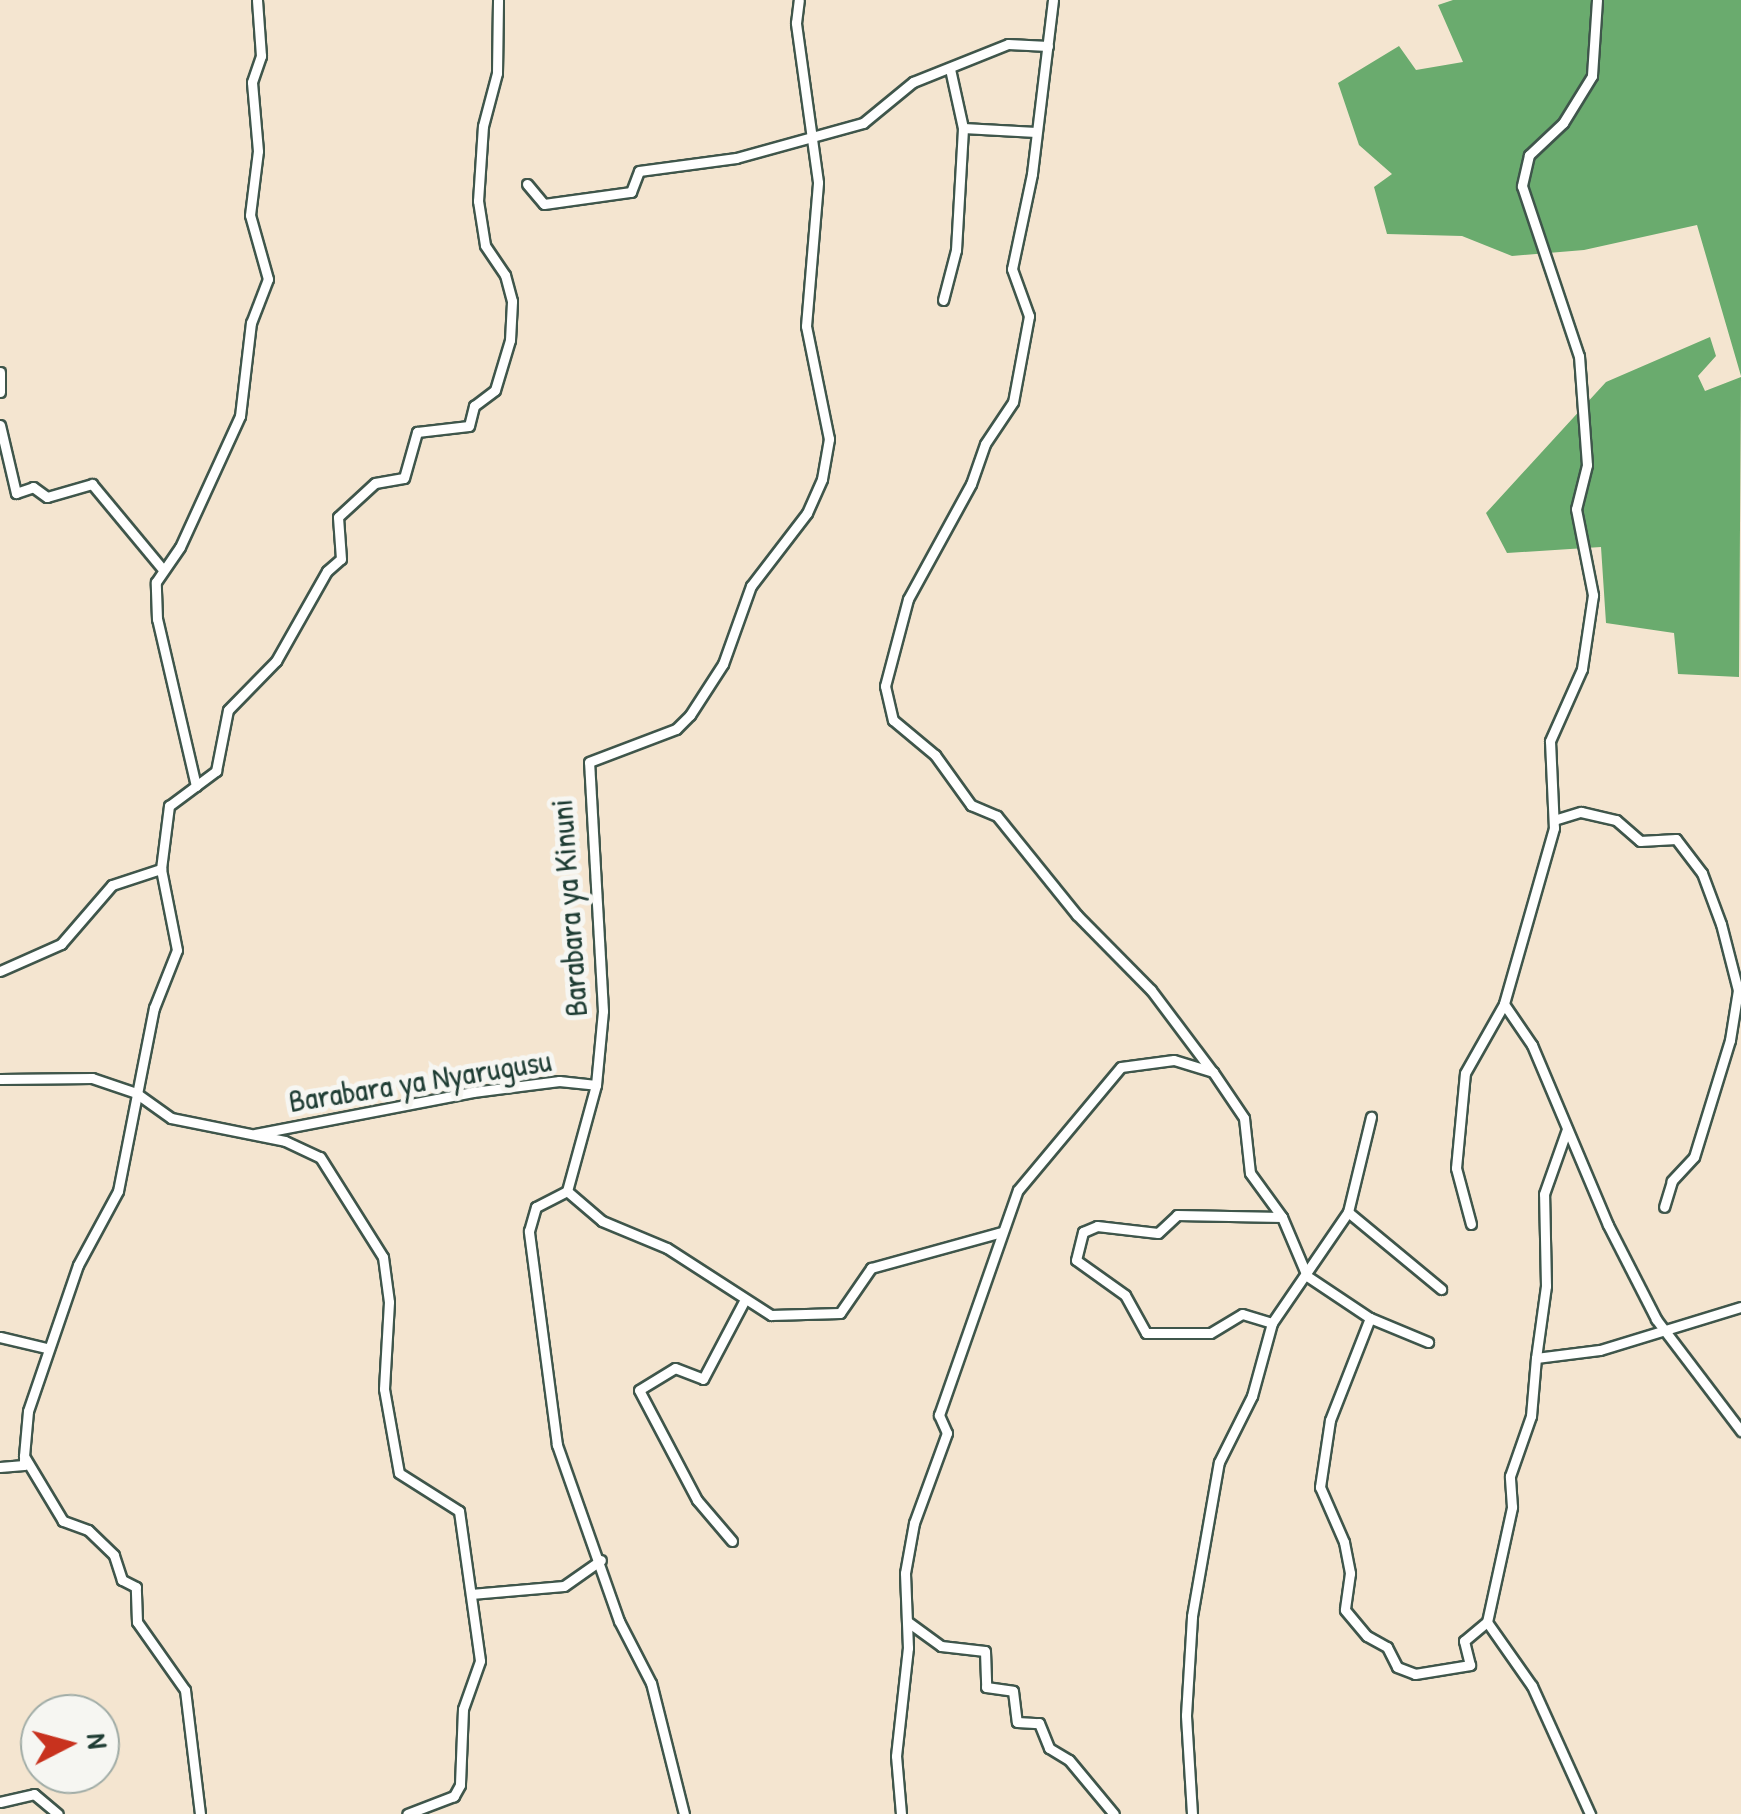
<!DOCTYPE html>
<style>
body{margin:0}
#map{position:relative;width:1741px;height:1814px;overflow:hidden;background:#f4e5d0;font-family:"Patrick Hand",sans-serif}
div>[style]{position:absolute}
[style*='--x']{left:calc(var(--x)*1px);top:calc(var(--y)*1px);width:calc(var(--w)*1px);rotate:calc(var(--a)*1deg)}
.forest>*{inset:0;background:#6aab6e}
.roads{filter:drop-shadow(2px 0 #3f564b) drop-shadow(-2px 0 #3f564b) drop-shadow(0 2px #3f564b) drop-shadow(0 -2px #3f564b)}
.minor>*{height:9px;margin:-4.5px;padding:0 4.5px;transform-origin:4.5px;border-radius:4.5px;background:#fff}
span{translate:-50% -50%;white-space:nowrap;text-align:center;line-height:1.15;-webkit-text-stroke:10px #f6f6f2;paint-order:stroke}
.street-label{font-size:32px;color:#1f3d34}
.north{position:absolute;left:20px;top:1694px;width:100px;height:100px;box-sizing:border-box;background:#f6f6f2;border:2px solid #a0aca6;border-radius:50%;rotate:84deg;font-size:28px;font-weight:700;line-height:40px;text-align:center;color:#1f3d34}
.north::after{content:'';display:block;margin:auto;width:35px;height:45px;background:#c8321e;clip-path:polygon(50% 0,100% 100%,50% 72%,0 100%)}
</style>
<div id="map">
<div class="forest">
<div style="clip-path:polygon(1453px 0,1741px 0,1741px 376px,1697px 225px,1584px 250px,1512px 256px,1462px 236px,1387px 234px,1374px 187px,1392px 174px,1359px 145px,1338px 83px,1399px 46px,1416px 70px,1463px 62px,1438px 5px)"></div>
<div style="clip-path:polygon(1710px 337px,1716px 356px,1698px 376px,1705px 391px,1741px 377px,1739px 677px,1678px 674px,1674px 633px,1606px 623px,1601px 547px,1507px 553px,1486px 513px,1606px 382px)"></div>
</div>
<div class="roads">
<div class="minor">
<div style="--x:1053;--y:0;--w:175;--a:96.9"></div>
<div style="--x:1032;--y:174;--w:97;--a:101.9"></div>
<div style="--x:1012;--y:269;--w:50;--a:70.1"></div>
<div style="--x:1029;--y:316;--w:87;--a:100.5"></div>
<div style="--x:1013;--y:402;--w:50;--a:123.7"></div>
<div style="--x:985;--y:444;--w:42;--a:109.3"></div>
<div style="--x:971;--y:484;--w:131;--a:118.7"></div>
<div style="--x:908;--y:599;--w:90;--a:104.8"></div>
<div style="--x:885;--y:686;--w:35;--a:77"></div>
<div style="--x:893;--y:720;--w:55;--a:39.8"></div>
<div style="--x:935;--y:755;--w:62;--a:54.2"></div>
<div style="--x:971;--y:805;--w:28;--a:23"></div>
<div style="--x:997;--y:816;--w:127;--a:51.1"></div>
<div style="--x:1077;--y:915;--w:105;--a:45.4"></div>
<div style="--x:1151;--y:990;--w:100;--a:53.1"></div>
<div style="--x:1597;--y:0;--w:76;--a:93.8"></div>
<div style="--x:1592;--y:76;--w:55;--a:121.7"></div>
<div style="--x:1563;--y:123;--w:47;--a:136.7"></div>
<div style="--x:1529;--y:155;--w:32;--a:103"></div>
<div style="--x:1522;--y:186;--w:179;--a:71.5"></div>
<div style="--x:1579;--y:356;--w:109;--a:85.8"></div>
<div style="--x:1587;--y:465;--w:45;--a:104"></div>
<div style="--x:1576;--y:509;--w:88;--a:78.8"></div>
<div style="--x:1593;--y:595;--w:75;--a:98.5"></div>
<div style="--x:1582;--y:669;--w:79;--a:114"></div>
<div style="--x:1550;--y:741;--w:87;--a:87.4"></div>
<div style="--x:1554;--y:828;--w:183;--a:105.9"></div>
<div style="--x:1504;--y:1004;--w:50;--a:55.7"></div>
<div style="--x:1532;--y:1045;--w:195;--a:67.1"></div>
<div style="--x:1608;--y:1225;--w:106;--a:62.9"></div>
<div style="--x:1656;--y:1319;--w:141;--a:52.8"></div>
<div style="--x:963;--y:128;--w:73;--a:3.1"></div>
<div style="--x:527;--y:184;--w:26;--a:50"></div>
<div style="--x:544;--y:204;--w:88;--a:-7.9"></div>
<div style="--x:631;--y:192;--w:22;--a:-69"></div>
<div style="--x:639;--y:171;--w:98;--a:-7.6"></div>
<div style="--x:736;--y:158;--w:132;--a:-15.4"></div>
<div style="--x:863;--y:123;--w:65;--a:-39.4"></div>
<div style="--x:913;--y:82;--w:102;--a:-21.8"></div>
<div style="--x:1008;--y:44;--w:40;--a:2.9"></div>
<div style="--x:943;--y:300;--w:52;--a:-75.4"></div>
<div style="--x:956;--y:250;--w:122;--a:-86.7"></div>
<div style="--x:963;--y:128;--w:60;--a:-102.4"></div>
<div style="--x:0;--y:372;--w:20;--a:90"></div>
<div style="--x:0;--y:425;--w:70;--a:76.8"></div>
<div style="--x:16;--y:493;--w:18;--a:-19"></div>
<div style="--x:33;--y:487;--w:17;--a:36"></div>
<div style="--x:47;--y:497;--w:47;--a:-16.1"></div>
<div style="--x:92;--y:484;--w:108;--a:50.3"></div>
<div style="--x:196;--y:786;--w:171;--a:-103.1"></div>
<div style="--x:157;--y:619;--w:37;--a:-92"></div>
<div style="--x:156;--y:582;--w:42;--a:-55.6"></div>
<div style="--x:180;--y:547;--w:144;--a:-65.4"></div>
<div style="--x:240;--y:416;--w:94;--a:-83.3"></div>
<div style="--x:251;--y:323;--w:47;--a:-68.9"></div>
<div style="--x:268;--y:279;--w:66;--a:-105.7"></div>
<div style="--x:250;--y:215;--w:64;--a:-82.9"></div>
<div style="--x:258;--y:151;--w:69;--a:-95"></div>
<div style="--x:252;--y:82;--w:28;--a:-71"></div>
<div style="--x:261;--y:56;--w:56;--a:-94.1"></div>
<div style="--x:1554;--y:820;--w:28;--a:-17"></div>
<div style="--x:1581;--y:812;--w:36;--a:13"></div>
<div style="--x:1616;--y:820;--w:32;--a:41"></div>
<div style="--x:1640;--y:841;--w:36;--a:-3"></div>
<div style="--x:1676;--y:839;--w:43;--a:52.6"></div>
<div style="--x:1702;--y:873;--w:54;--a:69.6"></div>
<div style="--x:1721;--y:924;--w:68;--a:75.6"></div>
<div style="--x:1738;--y:990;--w:51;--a:99.1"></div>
<div style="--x:1730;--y:1040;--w:122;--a:107.1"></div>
<div style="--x:1694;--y:1157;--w:33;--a:133"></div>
<div style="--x:1672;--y:1181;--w:27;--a:107"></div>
<div style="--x:0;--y:971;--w:67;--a:-23.9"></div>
<div style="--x:61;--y:944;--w:78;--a:-49.2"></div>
<div style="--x:112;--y:885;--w:52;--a:-18.1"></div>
<div style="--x:0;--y:1079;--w:92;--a:-0.6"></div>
<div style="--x:92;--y:1078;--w:46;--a:18.8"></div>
<div style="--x:136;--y:1093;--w:43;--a:35.5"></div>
<div style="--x:171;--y:1118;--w:116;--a:11.4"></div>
<div style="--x:285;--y:1141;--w:38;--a:25"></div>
<div style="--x:320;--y:1157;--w:118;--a:57.8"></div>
<div style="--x:383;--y:1257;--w:45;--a:82.4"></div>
<div style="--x:389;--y:1302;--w:87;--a:93.3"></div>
<div style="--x:384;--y:1389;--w:85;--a:79.9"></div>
<div style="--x:399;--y:1473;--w:71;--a:32.3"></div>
<div style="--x:459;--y:1511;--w:151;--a:82"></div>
<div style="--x:480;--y:1661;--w:51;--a:109.5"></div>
<div style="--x:463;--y:1709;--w:76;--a:92.3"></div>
<div style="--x:460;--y:1785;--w:13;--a:119"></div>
<div style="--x:454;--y:1796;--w:50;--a:159"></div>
<div style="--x:255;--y:1134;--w:222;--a:-10.9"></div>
<div style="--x:473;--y:1092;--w:87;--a:-7.3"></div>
<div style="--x:559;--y:1081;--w:37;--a:6"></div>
<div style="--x:567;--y:1191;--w:46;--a:40.6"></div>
<div style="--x:602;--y:1221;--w:70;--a:22.6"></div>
<div style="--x:667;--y:1248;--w:124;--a:32.8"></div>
<div style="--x:771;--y:1315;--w:69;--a:-1.7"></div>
<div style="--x:840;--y:1313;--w:55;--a:-55.4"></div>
<div style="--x:871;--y:1268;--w:136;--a:-15.4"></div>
<div style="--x:1348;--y:1212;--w:121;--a:39.6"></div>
<div style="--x:1471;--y:1224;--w:58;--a:-105"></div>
<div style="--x:1456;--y:1168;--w:95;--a:-84.6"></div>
<div style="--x:1465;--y:1073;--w:79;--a:-60.5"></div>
<div style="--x:1370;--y:1318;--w:110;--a:111.4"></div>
<div style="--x:1330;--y:1420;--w:68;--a:98.5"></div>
<div style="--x:1320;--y:1487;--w:60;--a:66.4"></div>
<div style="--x:1344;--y:1542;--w:32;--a:79"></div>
<div style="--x:1350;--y:1573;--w:37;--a:98"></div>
<div style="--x:1345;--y:1610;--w:34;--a:50"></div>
<div style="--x:1367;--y:1636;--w:23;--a:29"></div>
<div style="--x:1387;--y:1647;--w:22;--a:63"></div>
<div style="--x:1397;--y:1667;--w:19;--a:21"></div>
<div style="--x:1415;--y:1674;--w:56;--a:-9.3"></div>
<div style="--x:1470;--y:1665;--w:25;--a:-104"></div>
<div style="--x:1464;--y:1641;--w:30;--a:-40"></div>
<div style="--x:1487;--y:1622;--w:78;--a:54.9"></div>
<div style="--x:1532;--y:1686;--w:141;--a:65.6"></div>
<div style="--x:1272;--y:1323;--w:31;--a:-163"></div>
<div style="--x:1242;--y:1314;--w:37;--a:149"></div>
<div style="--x:1210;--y:1333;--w:64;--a:180"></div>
<div style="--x:1146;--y:1333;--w:43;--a:-118.9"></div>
<div style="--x:1125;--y:1295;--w:60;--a:-144.5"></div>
<div style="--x:1076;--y:1260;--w:29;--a:-76"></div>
<div style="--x:1083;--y:1232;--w:15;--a:-23"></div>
<div style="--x:1097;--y:1226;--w:61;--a:6.5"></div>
<div style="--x:1158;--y:1233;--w:26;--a:-43"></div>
<div style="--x:1177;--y:1215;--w:105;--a:1.1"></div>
<div style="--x:0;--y:1337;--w:47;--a:13.4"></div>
<div style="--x:1536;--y:1358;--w:73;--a:-82.1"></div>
<div style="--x:1546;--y:1286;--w:92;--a:-91.2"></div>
<div style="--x:1544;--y:1194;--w:69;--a:-70.5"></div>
<div style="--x:0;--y:1467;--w:24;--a:-5"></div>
<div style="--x:24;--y:1465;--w:6;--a:-90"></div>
<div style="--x:732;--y:1541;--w:54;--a:-130.5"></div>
<div style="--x:697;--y:1500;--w:124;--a:-117.8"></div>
<div style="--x:639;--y:1390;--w:42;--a:-31.4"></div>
<div style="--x:675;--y:1368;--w:30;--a:21"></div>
<div style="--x:703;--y:1379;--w:86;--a:-62.2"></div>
<div style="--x:471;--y:1594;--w:93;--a:-4.9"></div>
<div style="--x:564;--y:1586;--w:45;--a:-35.1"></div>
<div style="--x:908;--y:1622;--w:41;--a:36"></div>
<div style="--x:941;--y:1646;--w:44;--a:6.5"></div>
<div style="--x:985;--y:1651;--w:36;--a:88"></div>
<div style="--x:986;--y:1687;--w:27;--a:8"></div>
<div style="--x:1013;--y:1691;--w:31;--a:83"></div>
<div style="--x:1017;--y:1722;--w:22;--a:3"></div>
<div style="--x:1039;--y:1723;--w:27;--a:68"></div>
<div style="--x:1049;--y:1748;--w:23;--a:31"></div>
<div style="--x:1069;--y:1760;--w:70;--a:50.2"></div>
<div style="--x:1487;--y:1622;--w:118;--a:-77.7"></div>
<div style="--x:1512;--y:1507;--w:31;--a:-94"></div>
<div style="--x:1510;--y:1476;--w:64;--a:-70.7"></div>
<div style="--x:1531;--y:1416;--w:58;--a:-85.1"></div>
<div style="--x:1536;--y:1358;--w:64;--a:-7.1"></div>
<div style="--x:1600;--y:1350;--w:147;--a:-17"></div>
<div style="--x:0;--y:1802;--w:35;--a:-13"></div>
<div style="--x:34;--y:1794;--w:31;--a:40"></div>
<div style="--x:200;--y:1814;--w:125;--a:-96.9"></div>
<div style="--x:185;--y:1690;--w:83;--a:-125.2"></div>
<div style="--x:137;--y:1622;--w:35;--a:-92"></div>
<div style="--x:136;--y:1587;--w:16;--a:-153"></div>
<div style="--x:122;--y:1580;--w:26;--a:-108"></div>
<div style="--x:114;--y:1555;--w:36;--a:-136"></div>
<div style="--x:88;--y:1530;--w:27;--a:-160"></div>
<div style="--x:63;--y:1521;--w:76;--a:-121"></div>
<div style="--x:24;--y:1456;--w:45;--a:-84.9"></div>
<div style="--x:28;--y:1411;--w:154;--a:-71.1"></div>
<div style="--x:78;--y:1265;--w:84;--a:-61.6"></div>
<div style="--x:118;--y:1191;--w:187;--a:-78.9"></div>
<div style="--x:154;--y:1008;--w:62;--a:-68.4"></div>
<div style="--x:177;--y:950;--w:83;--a:-101.2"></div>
<div style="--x:161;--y:869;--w:64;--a:-82.8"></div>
<div style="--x:169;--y:806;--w:59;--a:-36.7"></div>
<div style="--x:216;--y:771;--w:62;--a:-78.9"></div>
<div style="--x:228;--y:710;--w:69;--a:-45.6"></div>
<div style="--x:276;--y:661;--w:103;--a:-60.5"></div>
<div style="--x:327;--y:571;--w:18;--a:-41"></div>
<div style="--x:341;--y:559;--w:42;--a:-94.1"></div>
<div style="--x:338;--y:517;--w:50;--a:-42.6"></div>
<div style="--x:375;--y:483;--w:29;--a:-10"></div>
<div style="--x:404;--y:478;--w:48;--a:-74.2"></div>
<div style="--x:417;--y:432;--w:52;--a:-6.6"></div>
<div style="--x:469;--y:426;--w:21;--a:-76"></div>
<div style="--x:474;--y:406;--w:26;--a:-37"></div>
<div style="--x:495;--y:390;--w:52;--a:-73.3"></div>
<div style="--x:510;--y:340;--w:39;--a:-87"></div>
<div style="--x:512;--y:301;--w:27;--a:-105"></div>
<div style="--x:505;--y:275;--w:36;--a:-124"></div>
<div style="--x:485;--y:245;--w:45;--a:-99"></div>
<div style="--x:478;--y:201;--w:75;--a:-86.2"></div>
<div style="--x:483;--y:126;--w:55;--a:-75.2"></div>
<div style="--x:497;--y:73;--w:73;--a:-89.2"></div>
<div style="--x:684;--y:1814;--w:135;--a:-104.1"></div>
<div style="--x:651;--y:1683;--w:70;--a:-117.3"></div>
<div style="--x:619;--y:1621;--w:187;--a:-109.4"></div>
<div style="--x:557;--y:1445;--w:216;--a:-97.5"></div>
<div style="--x:529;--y:1231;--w:25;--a:-74"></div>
<div style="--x:536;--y:1207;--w:35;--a:-27"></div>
<div style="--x:567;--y:1191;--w:110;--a:-74.7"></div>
<div style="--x:596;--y:1085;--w:74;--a:-84.6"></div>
<div style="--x:603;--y:1011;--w:249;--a:-93.2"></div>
<div style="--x:589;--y:762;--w:93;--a:-20.8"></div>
<div style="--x:676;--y:729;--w:20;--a:-45"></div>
<div style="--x:690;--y:715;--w:61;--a:-57.1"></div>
<div style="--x:723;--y:664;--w:83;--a:-70.3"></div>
<div style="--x:751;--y:586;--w:92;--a:-52.5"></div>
<div style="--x:807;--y:513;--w:37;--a:-66"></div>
<div style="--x:822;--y:479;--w:41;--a:-80.1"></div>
<div style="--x:829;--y:439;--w:115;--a:-101.5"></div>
<div style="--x:806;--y:326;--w:144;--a:-85.2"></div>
<div style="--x:818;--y:182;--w:161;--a:-97.9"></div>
<div style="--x:796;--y:23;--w:23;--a:-83"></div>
<div style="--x:901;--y:1814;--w:58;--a:-94.9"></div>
<div style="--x:896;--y:1756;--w:109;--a:-83.7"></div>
<div style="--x:908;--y:1648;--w:75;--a:-92.3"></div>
<div style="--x:905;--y:1573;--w:51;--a:-79.8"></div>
<div style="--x:914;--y:1523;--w:96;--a:-69.9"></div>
<div style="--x:947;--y:1433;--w:20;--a:-114"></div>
<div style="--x:939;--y:1415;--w:238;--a:-70.7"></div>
<div style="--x:1018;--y:1190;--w:160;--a:-50.1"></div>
<div style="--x:1121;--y:1067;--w:53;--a:-7.5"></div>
<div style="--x:1174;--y:1060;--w:41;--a:17.1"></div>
<div style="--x:1213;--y:1072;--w:55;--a:56"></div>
<div style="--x:1244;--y:1118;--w:55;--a:83.8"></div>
<div style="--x:1250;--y:1173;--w:54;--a:54"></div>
<div style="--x:1282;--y:1217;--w:64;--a:67"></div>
<div style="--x:1307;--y:1276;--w:76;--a:33.7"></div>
<div style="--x:1370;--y:1318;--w:63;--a:22.5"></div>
<div style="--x:1192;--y:1814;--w:99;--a:-93.5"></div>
<div style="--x:1186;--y:1715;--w:99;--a:-86.5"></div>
<div style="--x:1192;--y:1616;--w:156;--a:-80.1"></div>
<div style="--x:1219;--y:1462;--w:74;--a:-63.4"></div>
<div style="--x:1252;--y:1396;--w:76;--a:-74.7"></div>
<div style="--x:1272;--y:1323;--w:135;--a:-55.6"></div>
<div style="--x:1348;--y:1212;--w:98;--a:-76.4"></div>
</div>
</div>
<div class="street-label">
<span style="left:569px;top:908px;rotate:-94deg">Barabara ya Kinuni</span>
<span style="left:420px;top:1081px;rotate:-9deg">Barabara ya Nyarugusu</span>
</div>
<div class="north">N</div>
</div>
